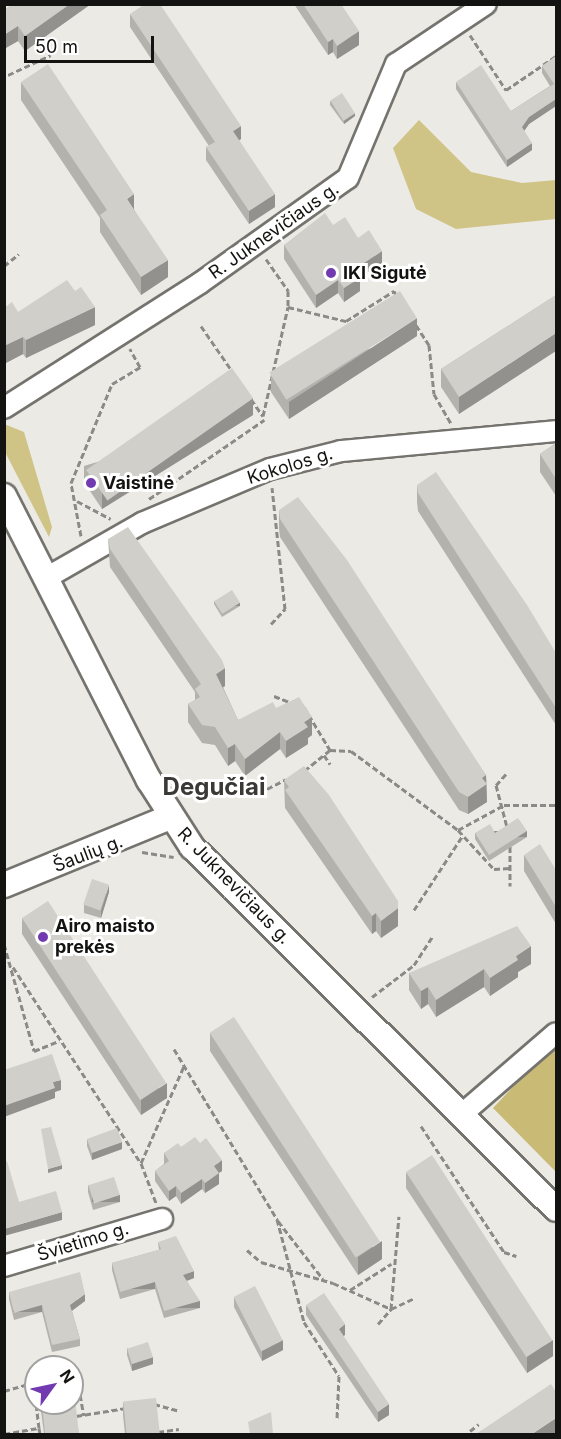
<!DOCTYPE html>
<meta charset="utf-8">
<style>
body{margin:0}
#map{position:relative;width:561px;height:1439px;overflow:hidden;background:#ebeae5;font-family:Inter,sans-serif}
div>[style]{position:absolute}
[style*='--x']{left:calc(var(--x)*1px);top:calc(var(--y)*1px);width:calc(var(--w)*1px);rotate:calc(var(--a)*1deg)}
.green>*{inset:0;background:#d0c386}
.forest>*{inset:0;background:#c9ba75}
.path>*{height:3px;margin-top:-1.5px;transform-origin:0;background:repeating-linear-gradient(90deg,#8b8a86 0 6px,transparent 0 9px)}
.roads{filter:drop-shadow(2px 0 #74736e) drop-shadow(-2px 0 #74736e) drop-shadow(0 2px #74736e) drop-shadow(0 -2px #74736e)}
.minor>*{height:20px;margin:-10px;padding:0 10px;transform-origin:10px;border-radius:10px;background:#fff}
.tertiary>*{height:24px;margin:-12px;padding:0 12px;transform-origin:12px;border-radius:12px;background:#fff}
.wall>*{inset:0;background:#b3b2ad}
.shaded-wall>*{inset:0;background:#92918d;transform-origin:0 0}
.building>*{inset:0;background:#d0cfc9;transform-origin:0 0}
.dots>*{width:16px;height:16px;translate:-50% -50%;box-sizing:border-box;border:3px solid #fff;border-radius:50%}
span{translate:-50% -50%;white-space:nowrap;text-align:center;line-height:1.15;-webkit-text-stroke:6px #fff;paint-order:stroke}
.street-label{font-size:18px;color:#131311}
.poi-label{font-size:18px;color:#131311;font-weight:700}
.left{translate:0 -50%;text-align:left}
.district-label{font-size:24px;color:#3a3935;font-weight:700}
.frame{position:absolute;inset:0;border:6px solid #131311;pointer-events:none}
.north{position:absolute;left:24px;top:1355px;width:60px;height:60px;box-sizing:border-box;background:#fff;border:2px solid #a1a1a0;border-radius:50%;rotate:57deg;font-size:16px;font-weight:700;line-height:24px;text-align:center;color:#131311}
.north::after{content:'';display:block;margin:auto;width:21px;height:27px;background:#723ab0;clip-path:polygon(50% 0,100% 100%,50% 72%,0 100%)}
.scale{position:absolute;left:24px;top:36px;width:130px;height:27px;box-sizing:border-box;border:3px solid #131311;border-top:0;padding-left:8px;font-size:18px;line-height:21px;white-space:nowrap;color:#131311;-webkit-text-stroke:4px #fff;paint-order:stroke}
</style>
<div id="map">
<div class="green">
<div style="clip-path:polygon(419px 120px,471px 172px,522px 183px,556px 180px,556px 219px,456px 229px,416px 209px,393px 148px)"></div>
<div style="clip-path:polygon(4px 424px,24px 432px,52px 527px,49px 537px,5px 452px)"></div>
</div>
<div class="forest">
<div style="clip-path:polygon(556px 1041px,556px 1172px,493px 1108px)"></div>
</div>
<div class="path">
<div style="--x:470;--y:35;--w:66;--a:56.8"></div>
<div style="--x:506;--y:90;--w:60;--a:-34.2"></div>
<div style="--x:8;--y:75;--w:47;--a:-24.9"></div>
<div style="--x:266;--y:259;--w:39;--a:55"></div>
<div style="--x:288;--y:291;--w:16;--a:90"></div>
<div style="--x:4;--y:266;--w:19;--a:-39"></div>
<div style="--x:416;--y:325;--w:24;--a:57"></div>
<div style="--x:429;--y:345;--w:49;--a:84.2"></div>
<div style="--x:434;--y:394;--w:34;--a:60"></div>
<div style="--x:201;--y:326;--w:55;--a:55.4"></div>
<div style="--x:251;--y:399;--w:21;--a:55"></div>
<div style="--x:263;--y:416;--w:112;--a:-77.1"></div>
<div style="--x:288;--y:307;--w:60;--a:13.6"></div>
<div style="--x:346;--y:321;--w:57;--a:-32"></div>
<div style="--x:394;--y:291;--w:7;--a:63"></div>
<div style="--x:149;--y:499;--w:140;--a:-34.5"></div>
<div style="--x:77;--y:501;--w:38;--a:28"></div>
<div style="--x:81;--y:536;--w:54;--a:-100.7"></div>
<div style="--x:71;--y:483;--w:107;--a:-67.5"></div>
<div style="--x:112;--y:384;--w:33;--a:-31"></div>
<div style="--x:140;--y:367;--w:21;--a:-119"></div>
<div style="--x:271;--y:624;--w:21;--a:-47"></div>
<div style="--x:285;--y:609;--w:122;--a:-96.1"></div>
<div style="--x:274;--y:696;--w:19;--a:21"></div>
<div style="--x:304;--y:707;--w:50;--a:58.8"></div>
<div style="--x:330;--y:750;--w:32;--a:141"></div>
<div style="--x:330;--y:750;--w:21;--a:3"></div>
<div style="--x:351;--y:751;--w:133;--a:36.4"></div>
<div style="--x:458;--y:830;--w:52;--a:-28.5"></div>
<div style="--x:504;--y:805;--w:52;--a:0"></div>
<div style="--x:324;--y:755;--w:11;--a:56"></div>
<div style="--x:506;--y:774;--w:15;--a:132"></div>
<div style="--x:496;--y:785;--w:43;--a:75.3"></div>
<div style="--x:174;--y:782;--w:86;--a:7.4"></div>
<div style="--x:259;--y:793;--w:30;--a:-27"></div>
<div style="--x:458;--y:830;--w:53;--a:47.3"></div>
<div style="--x:494;--y:869;--w:16;--a:-4"></div>
<div style="--x:510;--y:846;--w:40;--a:90"></div>
<div style="--x:142;--y:852;--w:32;--a:9"></div>
<div style="--x:414;--y:910;--w:90;--a:-56.8"></div>
<div style="--x:4;--y:944;--w:111;--a:74.3"></div>
<div style="--x:34;--y:1051;--w:27;--a:-22"></div>
<div style="--x:13;--y:967;--w:234;--a:56.9"></div>
<div style="--x:141;--y:1163;--w:43;--a:69.4"></div>
<div style="--x:372;--y:997;--w:53;--a:-37.3"></div>
<div style="--x:414;--y:965;--w:35;--a:-57"></div>
<div style="--x:174;--y:1049;--w:199;--a:58.8"></div>
<div style="--x:277;--y:1219;--w:106;--a:75.3"></div>
<div style="--x:304;--y:1322;--w:64;--a:57.1"></div>
<div style="--x:339;--y:1376;--w:43;--a:92.7"></div>
<div style="--x:421;--y:1126;--w:151;--a:56.6"></div>
<div style="--x:504;--y:1252;--w:13;--a:18"></div>
<div style="--x:141;--y:1163;--w:106;--a:-66.1"></div>
<div style="--x:278;--y:1221;--w:73;--a:52.2"></div>
<div style="--x:247;--y:1250;--w:18;--a:41"></div>
<div style="--x:261;--y:1262;--w:75;--a:16.3"></div>
<div style="--x:333;--y:1283;--w:64;--a:24.1"></div>
<div style="--x:391;--y:1309;--w:93;--a:-85.1"></div>
<div style="--x:350;--y:1290;--w:49;--a:-32.4"></div>
<div style="--x:378;--y:1324;--w:20;--a:-49"></div>
<div style="--x:391;--y:1309;--w:26;--a:-25"></div>
<div style="--x:72;--y:1377;--w:5;--a:0"></div>
<div style="--x:77;--y:1377;--w:39;--a:80"></div>
<div style="--x:34;--y:1382;--w:19;--a:84"></div>
<div style="--x:4;--y:1391;--w:33;--a:-16"></div>
<div style="--x:154;--y:1404;--w:24;--a:15"></div>
<div style="--x:76;--y:1416;--w:51;--a:-9.1"></div>
<div style="--x:39;--y:1428;--w:6;--a:81"></div>
<div style="--x:470;--y:1431;--w:11;--a:-38"></div>
<div style="--x:158;--y:1432;--w:21;--a:-8"></div>
<div style="--x:4;--y:1434;--w:36;--a:-10"></div>
<div style="--x:39;--y:1428;--w:25;--a:-97"></div>
</div>
<div class="roads">
<div class="minor">
<div style="--x:4;--y:408;--w:232;--a:-32.5"></div>
<div style="--x:200;--y:283;--w:181;--a:-35.4"></div>
<div style="--x:348;--y:178;--w:124;--a:-67.2"></div>
<div style="--x:396;--y:64;--w:108;--a:-33.7"></div>
<div style="--x:46;--y:578;--w:111;--a:-29.8"></div>
<div style="--x:142;--y:523;--w:139;--a:-22.9"></div>
<div style="--x:270;--y:469;--w:73;--a:-14.2"></div>
<div style="--x:341;--y:451;--w:216;--a:-5.3"></div>
<div style="--x:461;--y:1115;--w:125;--a:-40.8"></div>
<div style="--x:4;--y:1266;--w:165;--a:-16.6"></div>
</div>
<div class="tertiary">
<div style="--x:4;--y:496;--w:319;--a:63"></div>
<div style="--x:149;--y:780;--w:80;--a:57.3"></div>
<div style="--x:192;--y:847;--w:513;--a:44.84"></div>
<div style="--x:4;--y:885;--w:179;--a:-22.3"></div>
</div>
</div>
<div class="wall">
<div style="clip-path:polygon(13px 4px,91px 4px,25px 51px,18px 41px,4px 49px,4px 7px,6px 9px)"></div>
<div style="clip-path:polygon(294px 4px,341px 4px,359px 45px,337px 59px,333px 52px,328px 55px)"></div>
<div style="clip-path:polygon(130px 14px,241px 139px,239px 140px,275px 207px,249px 224px,206px 160px,206px 147px,209px 146px,130px 27px)"></div>
<div style="clip-path:polygon(556px 56px,556px 106px,529px 124px,524px 131px,532px 150px,507px 167px,456px 89px,456px 82px,511px 111px,550px 86px,542px 73px,542px 66px)"></div>
<div style="clip-path:polygon(21px 82px,134px 209px,168px 277px,141px 295px,100px 232px,100px 218px,21px 100px)"></div>
<div style="clip-path:polygon(330px 101px,355px 116px,344px 124px,330px 105px)"></div>
<div style="clip-path:polygon(333px 225px,358px 238px,382px 264px,360px 279px,360px 291px,344px 302px,338px 293px,316px 308px,284px 259px,284px 245px)"></div>
<div style="clip-path:polygon(556px 295px,459px 414px,441px 387px,441px 369px)"></div>
<div style="clip-path:polygon(4px 308px,18px 312px,95px 325px,26px 358px,23px 354px,4px 364px)"></div>
<div style="clip-path:polygon(417px 336px,289px 419px,271px 392px,271px 375px)"></div>
<div style="clip-path:polygon(253px 415px,102px 509px,84px 482px,84px 466px)"></div>
<div style="clip-path:polygon(556px 443px,556px 496px,540px 472px,540px 454px)"></div>
<div style="clip-path:polygon(417px 485px,556px 653px,556px 725px,418px 511px,417px 502px)"></div>
<div style="clip-path:polygon(279px 510px,486px 775px,487px 802px,468px 814px,459px 810px,280px 537px,279px 528px)"></div>
<div style="clip-path:polygon(108px 539px,225px 686px,223px 687px,238px 720px,276px 708px,312px 735px,308px 738px,308px 744px,286px 758px,280px 749px,245px 776px,235px 761px,228px 766px,215px 745px,202px 743px,188px 722px,188px 704px,195px 700px,195px 692px,110px 567px)"></div>
<div style="clip-path:polygon(214px 601px,240px 606px,222px 617px,214px 604px)"></div>
<div style="clip-path:polygon(284px 780px,398px 926px,381px 938px,376px 931px,372px 934px,285px 808px)"></div>
<div style="clip-path:polygon(475px 833px,495px 833px,527px 837px,489px 861px,475px 839px)"></div>
<div style="clip-path:polygon(524px 855px,556px 870px,556px 924px,524px 871px)"></div>
<div style="clip-path:polygon(109px 892px,101px 918px,84px 913px,84px 905px)"></div>
<div style="clip-path:polygon(22px 918px,167px 1098px,141px 1115px,22px 934px)"></div>
<div style="clip-path:polygon(531px 964px,518px 972px,518px 977px,490px 996px,484px 987px,436px 1017px,428px 1004px,421px 1009px,409px 990px,409px 973px)"></div>
<div style="clip-path:polygon(210px 1033px,382px 1259px,358px 1275px,210px 1051px)"></div>
<div style="clip-path:polygon(87px 1139px,122px 1149px,92px 1160px,87px 1146px)"></div>
<div style="clip-path:polygon(200px 1143px,222px 1171px,219px 1173px,219px 1184px,205px 1193px,202px 1189px,181px 1204px,176px 1196px,169px 1201px,155px 1181px,155px 1171px,164px 1164px,164px 1153px,181px 1147px)"></div>
<div style="clip-path:polygon(406px 1172px,553px 1356px,527px 1373px,406px 1188px)"></div>
<div style="clip-path:polygon(88px 1185px,120px 1202px,93px 1210px,88px 1192px)"></div>
<div style="clip-path:polygon(158px 1242px,194px 1278px,187px 1281px,200px 1308px,164px 1318px,155px 1289px,120px 1299px,112px 1270px,112px 1263px,159px 1250px)"></div>
<div style="clip-path:polygon(9px 1292px,85px 1301px,72px 1311px,80px 1339px,80px 1346px,52px 1352px,42px 1312px,14px 1320px,9px 1299px)"></div>
<div style="clip-path:polygon(234px 1297px,283px 1350px,262px 1361px,234px 1307px)"></div>
<div style="clip-path:polygon(306px 1305px,345px 1335px,343px 1336px,389px 1415px,378px 1422px,306px 1315px)"></div>
<div style="clip-path:polygon(127px 1348px,153px 1364px,132px 1371px,127px 1355px)"></div>
<div style="clip-path:polygon(123px 1402px,160px 1434px,125px 1434px,123px 1415px)"></div>
<div style="clip-path:polygon(40px 1403px,72px 1403px,79px 1434px,44px 1434px)"></div>
</div>
<div class="shaded-wall">
<div style="clip-path:polygon(70px 4px,91px 4px,25px 51px,25px 36px)"></div>
<div style="clip-path:polygon(18px 26px,18px 41px,4px 49px,4px 35px)"></div>
<div style="clip-path:polygon(359px 31px,359px 45px,337px 59px,337px 46px)"></div>
<div style="clip-path:polygon(333px 39px,333px 52px,328px 55px,328px 42px)"></div>
<div style="clip-path:polygon(556px 99px,556px 106px,529px 124px,522px 134px,522px 127px,529px 117px)"></div>
<div style="clip-path:polygon(355px 113px,355px 116px,344px 124px,344px 121px)"></div>
<div style="clip-path:polygon(241px 126px,241px 139px,233px 144px,233px 131px)"></div>
<div style="clip-path:polygon(532px 143px,532px 150px,507px 167px,507px 160px)"></div>
<div style="clip-path:polygon(134px 194px,134px 212px,127px 199px)"></div>
<div style="clip-path:polygon(275px 194px,275px 207px,249px 224px,249px 211px)"></div>
<div style="clip-path:polygon(382px 251px,382px 264px,360px 279px,360px 291px,344px 302px,344px 288px,355px 269px)"></div>
<div style="clip-path:polygon(168px 260px,168px 277px,141px 295px,141px 277px)"></div>
<div style="clip-path:polygon(338px 280px,338px 293px,316px 308px,316px 295px)"></div>
<div style="clip-path:polygon(95px 307px,95px 325px,26px 358px,26px 340px)"></div>
<div style="clip-path:polygon(417px 318px,417px 336px,289px 419px,289px 402px)"></div>
<div style="clip-path:polygon(556px 333px,556px 351px,459px 414px,459px 397px)"></div>
<div style="clip-path:polygon(23px 337px,23px 354px,4px 364px,4px 346px)"></div>
<div style="clip-path:polygon(253px 398px,253px 415px,102px 509px,102px 493px)"></div>
<div style="left:240px;top:603px;width:3px;height:21px;rotate:90deg"></div>
<div style="clip-path:polygon(225px 668px,225px 686px,216px 692px,216px 674px)"></div>
<div style="clip-path:polygon(312px 717px,312px 735px,308px 738px,308px 744px,286px 758px,286px 741px,304px 722px)"></div>
<div style="clip-path:polygon(280px 732px,280px 749px,245px 776px,245px 759px)"></div>
<div style="clip-path:polygon(235px 744px,235px 761px,228px 766px,228px 748px)"></div>
<div style="clip-path:polygon(486px 775px,487px 802px,468px 814px,468px 797px,482px 778px)"></div>
<div style="left:527px;top:831px;width:6px;height:45px;rotate:90deg"></div>
<div style="clip-path:polygon(109px 885px,109px 892px,101px 918px,101px 911px)"></div>
<div style="clip-path:polygon(398px 908px,398px 926px,381px 938px,381px 921px)"></div>
<div style="clip-path:polygon(376px 913px,376px 931px,372px 934px,372px 916px)"></div>
<div style="clip-path:polygon(531px 946px,531px 964px,518px 972px,518px 977px,490px 996px,490px 978px,516px 956px)"></div>
<div style="clip-path:polygon(484px 969px,484px 987px,436px 1017px,436px 1000px)"></div>
<div style="clip-path:polygon(428px 987px,428px 1004px,421px 1009px,421px 991px)"></div>
<div style="clip-path:polygon(61px 1080px,61px 1090px,55px 1092px,55px 1098px,4px 1117px,4px 1106px,53px 1082px)"></div>
<div style="clip-path:polygon(167px 1083px,167px 1098px,141px 1115px,141px 1100px)"></div>
<div style="clip-path:polygon(122px 1142px,122px 1149px,92px 1160px,92px 1152px)"></div>
<div style="clip-path:polygon(222px 1160px,222px 1171px,214px 1176px,214px 1166px)"></div>
<div style="clip-path:polygon(62px 1165px,62px 1169px,48px 1173px,48px 1169px)"></div>
<div style="clip-path:polygon(219px 1173px,219px 1184px,205px 1193px,205px 1183px)"></div>
<div style="clip-path:polygon(202px 1179px,202px 1189px,181px 1204px,181px 1193px)"></div>
<div style="clip-path:polygon(176px 1186px,176px 1196px,169px 1201px,169px 1191px)"></div>
<div style="left:120px;top:1195px;width:7px;height:28px;rotate:90deg"></div>
<div style="clip-path:polygon(62px 1212px,62px 1220px,4px 1236px,4px 1229px)"></div>
<div style="clip-path:polygon(382px 1241px,382px 1259px,358px 1275px,358px 1257px)"></div>
<div style="clip-path:polygon(194px 1271px,194px 1278px,183px 1282px,183px 1275px)"></div>
<div style="left:155px;top:1282px;width:7px;height:36px;rotate:90deg"></div>
<div style="clip-path:polygon(85px 1294px,85px 1301px,70px 1312px,70px 1305px)"></div>
<div style="left:200px;top:1301px;width:7px;height:37px;rotate:90deg"></div>
<div style="left:42px;top:1305px;width:7px;height:29px;rotate:90deg"></div>
<div style="clip-path:polygon(345px 1324px,345px 1335px,339px 1339px,339px 1329px)"></div>
<div style="clip-path:polygon(283px 1340px,283px 1350px,262px 1361px,262px 1351px)"></div>
<div style="clip-path:polygon(553px 1340px,553px 1356px,527px 1373px,527px 1356px)"></div>
<div style="clip-path:polygon(153px 1357px,153px 1364px,132px 1371px,132px 1364px)"></div>
<div style="clip-path:polygon(389px 1404px,389px 1415px,378px 1422px,378px 1412px)"></div>
<div style="clip-path:polygon(556px 1418px,556px 1434px,532px 1434px)"></div>
</div>
<div class="building">
<div style="clip-path:polygon(13px 4px,70px 4px,25px 36px,18px 26px,4px 35px,4px 7px,6px 9px)"></div>
<div style="clip-path:polygon(145px 4px,160px 4px,241px 126px,233px 131px,275px 194px,249px 211px,206px 147px,215px 142px,130px 14px)"></div>
<div style="clip-path:polygon(303px 4px,341px 4px,359px 31px,337px 46px,333px 39px,328px 42px)"></div>
<div style="clip-path:polygon(556px 56px,556px 99px,529px 117px,522px 127px,532px 143px,507px 160px,456px 82px,481px 65px,511px 111px,554px 84px,542px 66px)"></div>
<div style="clip-path:polygon(48px 64px,134px 194px,127px 199px,168px 260px,141px 277px,100px 215px,107px 210px,21px 82px)"></div>
<div style="left:342px;top:93px;width:24px;height:14px;rotate:57deg"></div>
<div style="clip-path:polygon(325px 213px,333px 225px,345px 217px,358px 238px,369px 230px,382px 251px,355px 269px,360px 278px,344px 288px,338px 280px,316px 295px,284px 245px)"></div>
<div style="clip-path:polygon(67px 280px,75px 291px,81px 287px,95px 307px,26px 340px,23px 337px,4px 346px,4px 308px,12px 302px,18px 312px)"></div>
<div style="left:400px;top:291px;width:32px;height:154px;rotate:58deg"></div>
<div style="clip-path:polygon(556px 295px,556px 333px,459px 397px,441px 369px)"></div>
<div style="left:232px;top:368px;width:37px;height:178px;rotate:55deg"></div>
<div style="clip-path:polygon(556px 443px,556px 479px,540px 454px)"></div>
<div style="clip-path:polygon(436px 472px,527px 605px,556px 653px,556px 708px,418px 493px,417px 485px)"></div>
<div style="clip-path:polygon(298px 497px,347px 560px,486px 775px,482px 778px,487px 784px,468px 797px,459px 792px,280px 519px,279px 510px)"></div>
<div style="clip-path:polygon(128px 527px,222px 660px,225px 668px,216px 674px,238px 720px,273px 702px,276px 708px,299px 697px,312px 717px,304px 722px,308px 727px,286px 741px,280px 732px,245px 759px,235px 744px,228px 748px,215px 727px,202px 725px,188px 704px,200px 697px,195px 689px,201px 684px,110px 549px,108px 539px)"></div>
<div style="left:232px;top:590px;width:15px;height:21px;rotate:58deg"></div>
<div style="clip-path:polygon(304px 766px,329px 795px,398px 901px,398px 908px,381px 921px,376px 913px,372px 916px,285px 790px,289px 787px,284px 780px)"></div>
<div style="clip-path:polygon(518px 818px,527px 831px,489px 855px,475px 833px,490px 824px,495px 833px)"></div>
<div style="clip-path:polygon(540px 844px,556px 870px,556px 907px,524px 855px)"></div>
<div style="left:92px;top:879px;width:18px;height:27px;rotate:19deg"></div>
<div style="left:48px;top:901px;width:217px;height:31px;rotate:57deg"></div>
<div style="clip-path:polygon(517px 926px,531px 946px,516px 956px,518px 960px,490px 978px,484px 969px,436px 1000px,428px 987px,421px 991px,409px 973px)"></div>
<div style="left:234px;top:1017px;width:268px;height:29px;rotate:57deg"></div>
<div style="clip-path:polygon(52px 1054px,61px 1080px,53px 1082px,55px 1088px,4px 1106px,4px 1070px)"></div>
<div style="clip-path:polygon(51px 1127px,62px 1165px,48px 1169px,41px 1129px)"></div>
<div style="left:117px;top:1128px;width:15px;height:32px;rotate:70deg"></div>
<div style="clip-path:polygon(195px 1137px,200px 1143px,206px 1138px,222px 1160px,214px 1166px,219px 1173px,205px 1183px,202px 1179px,181px 1193px,176px 1186px,169px 1191px,155px 1171px,169px 1161px,164px 1153px,178px 1143px,181px 1147px)"></div>
<div style="left:432px;top:1155px;width:221px;height:31px;rotate:57deg"></div>
<div style="clip-path:polygon(7px 1161px,19px 1202px,56px 1191px,62px 1212px,4px 1229px,4px 1162px)"></div>
<div style="left:114px;top:1177px;width:19px;height:27px;rotate:72deg"></div>
<div style="clip-path:polygon(176px 1236px,194px 1271px,183px 1275px,200px 1301px,164px 1311px,155px 1282px,120px 1292px,112px 1263px,161px 1249px,158px 1242px)"></div>
<div style="clip-path:polygon(80px 1272px,85px 1294px,70px 1305px,80px 1339px,52px 1345px,42px 1305px,14px 1313px,9px 1292px)"></div>
<div style="left:255px;top:1286px;width:61px;height:24px;rotate:63deg"></div>
<div style="clip-path:polygon(324px 1293px,345px 1324px,339px 1329px,389px 1404px,378px 1412px,306px 1305px)"></div>
<div style="left:148px;top:1342px;width:16px;height:22px;rotate:72deg"></div>
<div style="clip-path:polygon(72px 1373px,79px 1434px,45px 1434px,42px 1403px,72px 1403px)"></div>
<div style="clip-path:polygon(551px 1384px,556px 1392px,556px 1418px,532px 1434px,476px 1434px)"></div>
<div style="left:156px;top:1398px;width:36px;height:33px;rotate:84deg"></div>
<div style="clip-path:polygon(271px 1412px,273px 1434px,250px 1434px,248px 1422px)"></div>
</div>
<div class="dots">
<div style="left:331px;top:273px;background:#723ab0"></div>
<div style="left:91px;top:483px;background:#723ab0"></div>
<div style="left:43px;top:937px;background:#723ab0"></div>
</div>
<div class="street-label">
<span style="left:274px;top:231px;rotate:-35deg">R. Juknevičiaus g.</span>
<span style="left:290px;top:466px;rotate:-17deg">Kokolos g.</span>
<span style="left:88px;top:854px;rotate:-21deg">Šaulių g.</span>
<span style="left:234px;top:886px;rotate:46deg">R. Juknevičiaus g.</span>
<span style="left:83px;top:1242px;rotate:-17deg">Švietimo g.</span>
</div>
<div class="poi-label">
<span class="left" style="left:343px;top:273px">IKI Sigutė</span>
<span class="left" style="left:103px;top:483px">Vaistinė</span>
<span class="left" style="left:55px;top:937px">Airo maisto<br>prekės</span>
</div>
<div class="district-label">
<span style="left:214px;top:787px">Degučiai</span>
</div>
<div class="frame"></div>
<div class="north">N</div>
<div class="scale">50 m</div>
</div>
